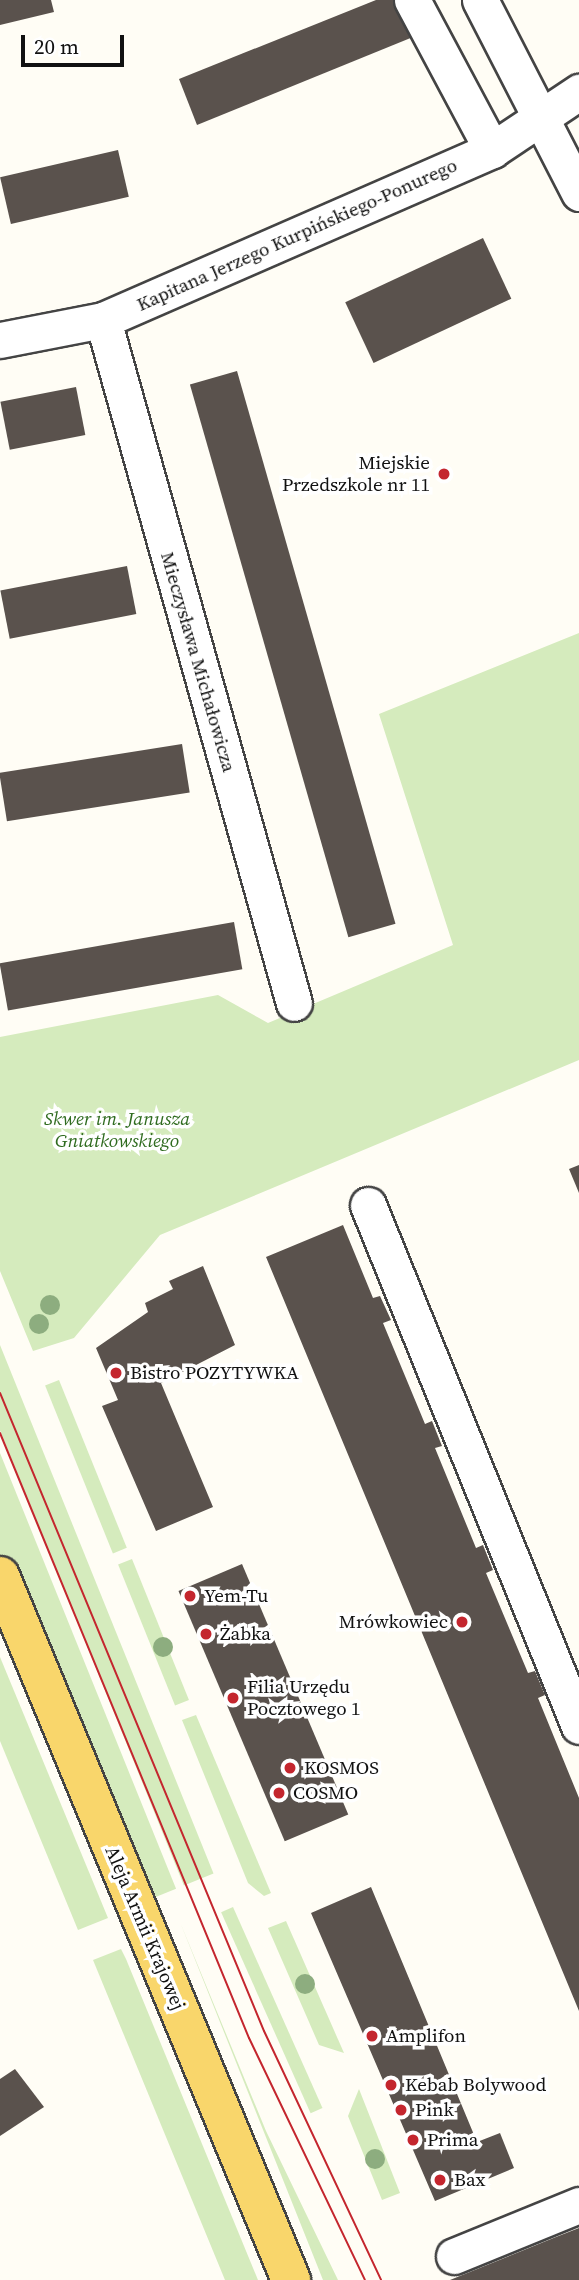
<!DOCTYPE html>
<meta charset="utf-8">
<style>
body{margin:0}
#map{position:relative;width:579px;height:2280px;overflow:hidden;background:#fffdf5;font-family:"Source Serif 4",serif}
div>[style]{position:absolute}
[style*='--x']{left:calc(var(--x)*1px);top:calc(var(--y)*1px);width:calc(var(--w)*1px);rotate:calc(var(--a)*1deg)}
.green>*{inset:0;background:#d5ebbd;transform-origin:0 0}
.building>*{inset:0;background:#5a524d;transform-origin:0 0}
.roads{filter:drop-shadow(2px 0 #444) drop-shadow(-2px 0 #444) drop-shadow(0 2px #444) drop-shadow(0 -2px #444)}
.minor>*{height:35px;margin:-17.5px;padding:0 17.5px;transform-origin:17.5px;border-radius:17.5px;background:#fff}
.major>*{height:38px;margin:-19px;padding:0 19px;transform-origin:19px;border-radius:19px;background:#f9d66b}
.tram>*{height:2px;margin:-1px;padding:0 1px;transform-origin:1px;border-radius:1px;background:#c4262e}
.trees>*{width:20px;height:20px;margin:-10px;border-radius:50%;background:#8dad7f}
.dots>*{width:19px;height:19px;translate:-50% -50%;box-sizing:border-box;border:4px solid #fff;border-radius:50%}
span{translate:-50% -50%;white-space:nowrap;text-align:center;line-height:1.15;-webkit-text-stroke:7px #fff;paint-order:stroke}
.street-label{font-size:19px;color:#111}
.poi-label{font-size:19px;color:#111}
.right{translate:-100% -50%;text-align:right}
.left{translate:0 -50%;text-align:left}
.park-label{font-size:19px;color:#2f6b1f;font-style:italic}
.scale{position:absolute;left:21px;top:35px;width:103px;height:32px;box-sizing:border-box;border:4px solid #111;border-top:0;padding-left:9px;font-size:21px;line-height:24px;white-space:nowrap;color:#111;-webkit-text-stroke:5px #fff;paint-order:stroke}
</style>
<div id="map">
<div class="green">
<div style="clip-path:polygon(579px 633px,579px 1060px,160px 1235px,74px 1338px,33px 1351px,0 1271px,0 1037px,218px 995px,268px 1023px,453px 945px,379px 714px)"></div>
<div style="left:0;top:1345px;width:570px;height:32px;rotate:68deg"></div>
<div style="left:59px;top:1380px;width:181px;height:15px;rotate:68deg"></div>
<div style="left:0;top:1453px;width:470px;height:40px;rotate:68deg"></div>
<div style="left:132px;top:1559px;width:152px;height:15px;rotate:68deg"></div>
<div style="clip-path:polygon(0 1657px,108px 1918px,78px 1930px,0 1741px)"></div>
<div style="clip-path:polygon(196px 1715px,271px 1893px,264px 1896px,248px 1883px,182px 1720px)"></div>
<div style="left:233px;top:1907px;width:220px;height:13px;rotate:66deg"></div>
<div style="clip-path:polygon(286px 1921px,344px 2053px,319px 2045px,268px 1928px)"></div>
<div style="clip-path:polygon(180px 1922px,266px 2131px,338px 2280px,323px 2280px)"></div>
<div style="clip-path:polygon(121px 1949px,126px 1959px,258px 2280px,225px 2280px,93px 1960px)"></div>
<div style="clip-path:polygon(359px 2089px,400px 2193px,382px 2200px,348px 2116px)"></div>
</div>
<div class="building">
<div style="clip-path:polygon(0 0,51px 0,54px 12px,0 25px)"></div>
<div style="clip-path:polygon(376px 0,398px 0,413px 37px,197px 125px,179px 79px)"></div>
<div style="left:118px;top:150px;width:48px;height:121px;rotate:77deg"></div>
<div style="left:483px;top:238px;width:67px;height:152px;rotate:65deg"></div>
<div style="left:237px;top:371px;width:575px;height:49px;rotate:74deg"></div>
<div style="left:76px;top:387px;width:49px;height:77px;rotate:79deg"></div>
<div style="left:127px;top:566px;width:49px;height:129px;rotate:79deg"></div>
<div style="left:182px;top:744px;width:49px;height:185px;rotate:81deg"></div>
<div style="left:234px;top:922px;width:48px;height:238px;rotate:80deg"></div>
<div style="clip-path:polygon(579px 1165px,579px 1193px,569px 1169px)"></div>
<div style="clip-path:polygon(343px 1225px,373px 1298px,380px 1296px,391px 1320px,383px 1323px,425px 1424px,432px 1421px,442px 1446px,435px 1448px,476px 1548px,483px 1545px,493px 1570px,486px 1573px,528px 1673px,535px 1671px,545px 1695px,538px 1698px,579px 1798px,579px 2011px,266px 1257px)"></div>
<div style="clip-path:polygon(203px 1266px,235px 1345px,161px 1383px,213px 1507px,156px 1531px,102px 1406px,118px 1400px,96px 1348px,148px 1312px,145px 1303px,173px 1289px,169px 1281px)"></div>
<div style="left:242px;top:1564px;width:272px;height:69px;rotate:67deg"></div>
<div style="clip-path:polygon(371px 1887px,477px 2142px,500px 2133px,514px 2168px,435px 2201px,311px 1913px)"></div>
<div style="clip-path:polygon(15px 2069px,44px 2107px,0 2136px,0 2079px)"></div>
<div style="clip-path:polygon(579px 2228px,579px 2280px,450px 2280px,556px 2237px)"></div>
</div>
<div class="roads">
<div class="minor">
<div style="--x:412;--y:0;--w:170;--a:61.9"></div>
<div style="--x:480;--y:0;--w:217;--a:62.8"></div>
<div style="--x:103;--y:320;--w:709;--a:74.38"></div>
<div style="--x:0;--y:340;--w:105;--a:-11"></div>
<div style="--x:103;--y:320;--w:425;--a:-23.6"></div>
<div style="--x:492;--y:150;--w:105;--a:-33.7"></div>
<div style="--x:368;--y:1205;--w:562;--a:67.95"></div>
<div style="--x:454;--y:2256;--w:135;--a:-22.2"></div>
</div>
<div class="major">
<div style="--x:0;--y:1576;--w:762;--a:67.54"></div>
</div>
</div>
<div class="tram">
<div style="--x:0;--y:1393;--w:690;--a:67.52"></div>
<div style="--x:264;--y:2031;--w:275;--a:64.8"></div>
<div style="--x:0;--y:1433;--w:654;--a:67.63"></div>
<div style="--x:249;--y:2038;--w:268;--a:64.4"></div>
</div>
<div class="trees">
<div style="left:50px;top:1305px"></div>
<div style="left:39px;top:1324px"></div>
<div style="left:163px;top:1647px"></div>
<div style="left:305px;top:1984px"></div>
<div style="left:375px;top:2159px"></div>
</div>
<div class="dots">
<div style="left:444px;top:474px;background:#c4262e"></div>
<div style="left:116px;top:1373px;background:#c4262e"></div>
<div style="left:190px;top:1596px;background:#c4262e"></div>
<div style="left:462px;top:1622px;background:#c4262e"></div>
<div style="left:206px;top:1634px;background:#c4262e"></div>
<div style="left:233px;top:1698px;background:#c4262e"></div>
<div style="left:290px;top:1768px;background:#c4262e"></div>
<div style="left:279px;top:1793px;background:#c4262e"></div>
<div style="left:372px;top:2036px;background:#c4262e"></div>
<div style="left:391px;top:2085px;background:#c4262e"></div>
<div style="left:401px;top:2110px;background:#c4262e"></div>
<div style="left:413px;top:2140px;background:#c4262e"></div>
<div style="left:440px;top:2180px;background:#c4262e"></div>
</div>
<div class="street-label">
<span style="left:297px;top:235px;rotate:-24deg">Kapitana Jerzego Kurpińskiego-Ponurego</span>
<span style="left:198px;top:662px;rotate:74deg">Mieczysława Michałowicza</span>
<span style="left:145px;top:1928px;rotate:67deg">Aleja Armii Krajowej</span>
</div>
<div class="poi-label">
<span class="right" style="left:430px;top:474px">Miejskie<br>Przedszkole nr 11</span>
<span class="left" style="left:130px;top:1373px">Bistro POZYTYWKA</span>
<span class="left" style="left:204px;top:1596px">Yem-Tu</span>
<span class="right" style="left:448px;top:1622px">Mrówkowiec</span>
<span class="left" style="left:220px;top:1634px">Żabka</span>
<span class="left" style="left:247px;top:1698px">Filia Urzędu<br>Pocztowego 1</span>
<span class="left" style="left:304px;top:1768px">KOSMOS</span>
<span class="left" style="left:293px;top:1793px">COSMO</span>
<span class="left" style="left:386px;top:2036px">Amplifon</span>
<span class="left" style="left:405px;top:2085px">Kebab Bolywood</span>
<span class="left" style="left:415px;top:2110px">Pink</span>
<span class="left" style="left:427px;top:2140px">Prima</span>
<span class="left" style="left:454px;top:2180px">Bax</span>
</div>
<div class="park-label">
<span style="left:117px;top:1130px">Skwer im. Janusza<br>Gniatkowskiego</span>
</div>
<div class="scale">20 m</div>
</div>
